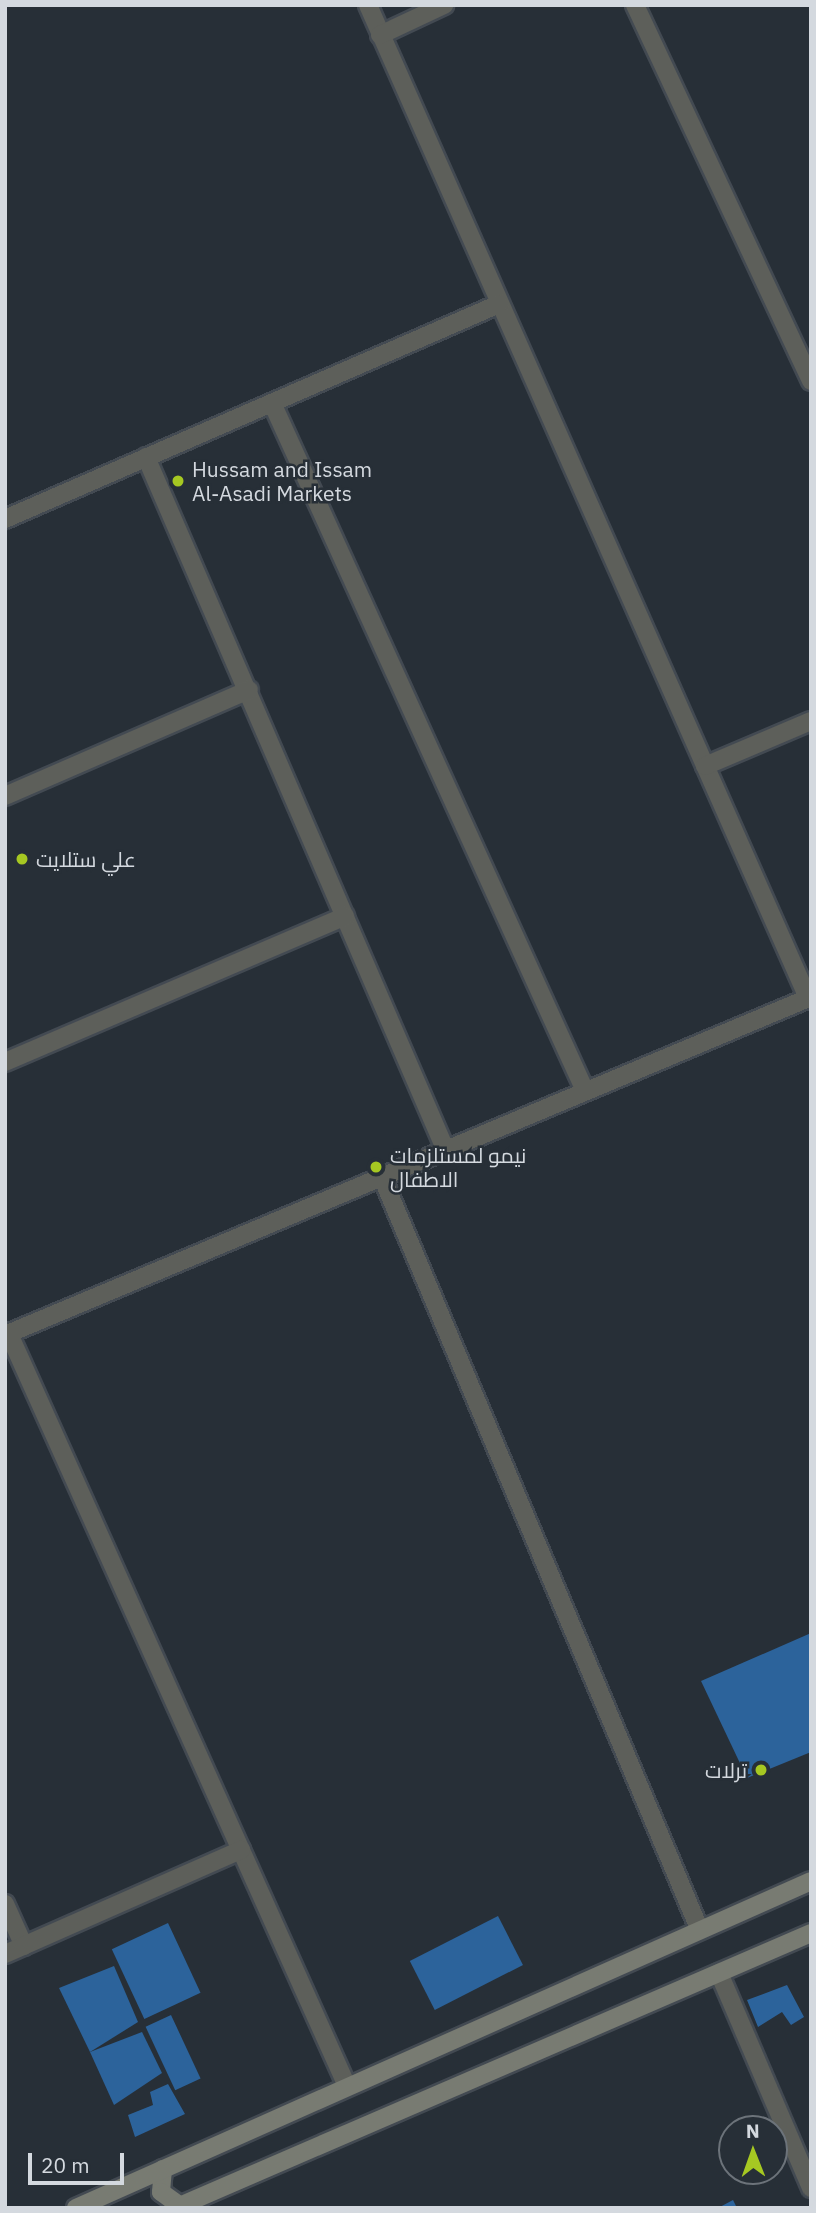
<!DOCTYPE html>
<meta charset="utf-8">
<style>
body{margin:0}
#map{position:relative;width:816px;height:2213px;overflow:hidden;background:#272f37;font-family:"IBM Plex Sans",Cairo,sans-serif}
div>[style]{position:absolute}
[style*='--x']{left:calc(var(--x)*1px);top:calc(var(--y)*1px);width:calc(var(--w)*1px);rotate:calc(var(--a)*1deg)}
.building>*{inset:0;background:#2c639b;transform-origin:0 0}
.roads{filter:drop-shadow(2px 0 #434a52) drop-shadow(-2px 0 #434a52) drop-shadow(0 2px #434a52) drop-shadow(0 -2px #434a52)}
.street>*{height:18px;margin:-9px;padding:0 9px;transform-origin:9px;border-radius:9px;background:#5d5f5a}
.secondary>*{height:18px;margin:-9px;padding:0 9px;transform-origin:9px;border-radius:9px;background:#787b72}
.dots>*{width:19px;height:19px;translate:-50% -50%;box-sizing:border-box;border:4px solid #272f37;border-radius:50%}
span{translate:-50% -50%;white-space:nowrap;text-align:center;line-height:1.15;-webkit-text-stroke:5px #272f37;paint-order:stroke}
.poi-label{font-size:21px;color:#d4d9df}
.left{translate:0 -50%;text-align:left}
.right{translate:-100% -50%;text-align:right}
.frame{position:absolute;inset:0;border:7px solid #d4d9df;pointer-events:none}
.north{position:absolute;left:718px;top:2115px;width:70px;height:70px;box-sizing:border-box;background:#272f37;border:2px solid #6c737a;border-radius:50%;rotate:359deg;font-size:19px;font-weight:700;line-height:28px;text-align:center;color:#d4d9df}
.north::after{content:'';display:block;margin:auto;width:24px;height:32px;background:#a6c822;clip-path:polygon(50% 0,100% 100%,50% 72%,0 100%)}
.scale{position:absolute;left:28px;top:2153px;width:96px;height:32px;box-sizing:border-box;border:4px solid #d4d9df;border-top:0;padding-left:9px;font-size:21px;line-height:24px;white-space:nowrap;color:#d4d9df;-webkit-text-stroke:5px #272f37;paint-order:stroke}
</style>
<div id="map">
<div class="building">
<div style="clip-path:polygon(811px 1633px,811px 1752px,747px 1778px,701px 1681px)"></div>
<div style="left:498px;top:1916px;width:55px;height:99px;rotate:63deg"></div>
<div style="left:168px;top:1923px;width:77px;height:62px;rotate:65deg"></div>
<div style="clip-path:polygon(114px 1966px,138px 2022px,90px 2052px,59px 1988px)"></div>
<div style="clip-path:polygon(787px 1985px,804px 2017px,791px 2025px,782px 2012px,758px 2027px,747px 2000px)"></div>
<div style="left:171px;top:2015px;width:70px;height:28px;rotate:65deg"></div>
<div style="clip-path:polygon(142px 2032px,162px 2073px,114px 2105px,90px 2052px)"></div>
<div style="clip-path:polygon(168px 2084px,185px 2114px,135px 2137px,128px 2115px,153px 2105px,150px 2092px)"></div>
<div style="clip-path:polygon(733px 2200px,737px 2208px,718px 2208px)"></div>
</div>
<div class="roads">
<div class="street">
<div style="--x:368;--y:5;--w:1086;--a:66.1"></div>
<div style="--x:635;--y:5;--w:415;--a:64.9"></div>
<div style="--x:380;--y:35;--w:71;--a:-25.1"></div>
<div style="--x:273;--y:405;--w:754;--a:65.54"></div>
<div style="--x:146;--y:457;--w:756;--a:66.62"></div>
<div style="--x:5;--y:519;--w:539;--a:-23.52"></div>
<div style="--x:705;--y:766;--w:115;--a:-23"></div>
<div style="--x:5;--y:796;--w:266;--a:-23.5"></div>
<div style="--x:5;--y:1062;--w:370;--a:-23.2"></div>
<div style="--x:382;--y:1177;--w:815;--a:67.12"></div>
<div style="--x:9;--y:1334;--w:824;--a:65.8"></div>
<div style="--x:5;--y:1335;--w:874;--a:-22.75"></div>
<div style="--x:5;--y:1904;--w:46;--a:65.7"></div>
<div style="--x:5;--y:1954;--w:258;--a:-23.8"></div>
<div style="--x:719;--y:1973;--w:234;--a:66.8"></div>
</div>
<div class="secondary">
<div style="--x:163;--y:2169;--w:23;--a:95"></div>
<div style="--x:161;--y:2192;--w:24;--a:36"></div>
<div style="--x:76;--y:2208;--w:804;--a:-23.98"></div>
<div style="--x:175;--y:2208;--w:693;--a:-23.38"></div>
</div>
</div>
<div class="dots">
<div style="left:178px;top:481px;background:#a6c822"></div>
<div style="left:22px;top:859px;background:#a6c822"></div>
<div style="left:376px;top:1167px;background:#a6c822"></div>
<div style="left:761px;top:1770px;background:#a6c822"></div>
</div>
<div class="poi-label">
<span class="left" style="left:192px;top:481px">Hussam and Issam<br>Al-Asadi Markets</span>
<span class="left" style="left:36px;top:859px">علي ستلايت</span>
<span class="left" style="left:390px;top:1167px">نيمو لمستلزمات<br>الاطفال</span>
<span class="right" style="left:747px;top:1770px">ترلات</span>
</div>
<div class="frame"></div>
<div class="north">N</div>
<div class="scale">20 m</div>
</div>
